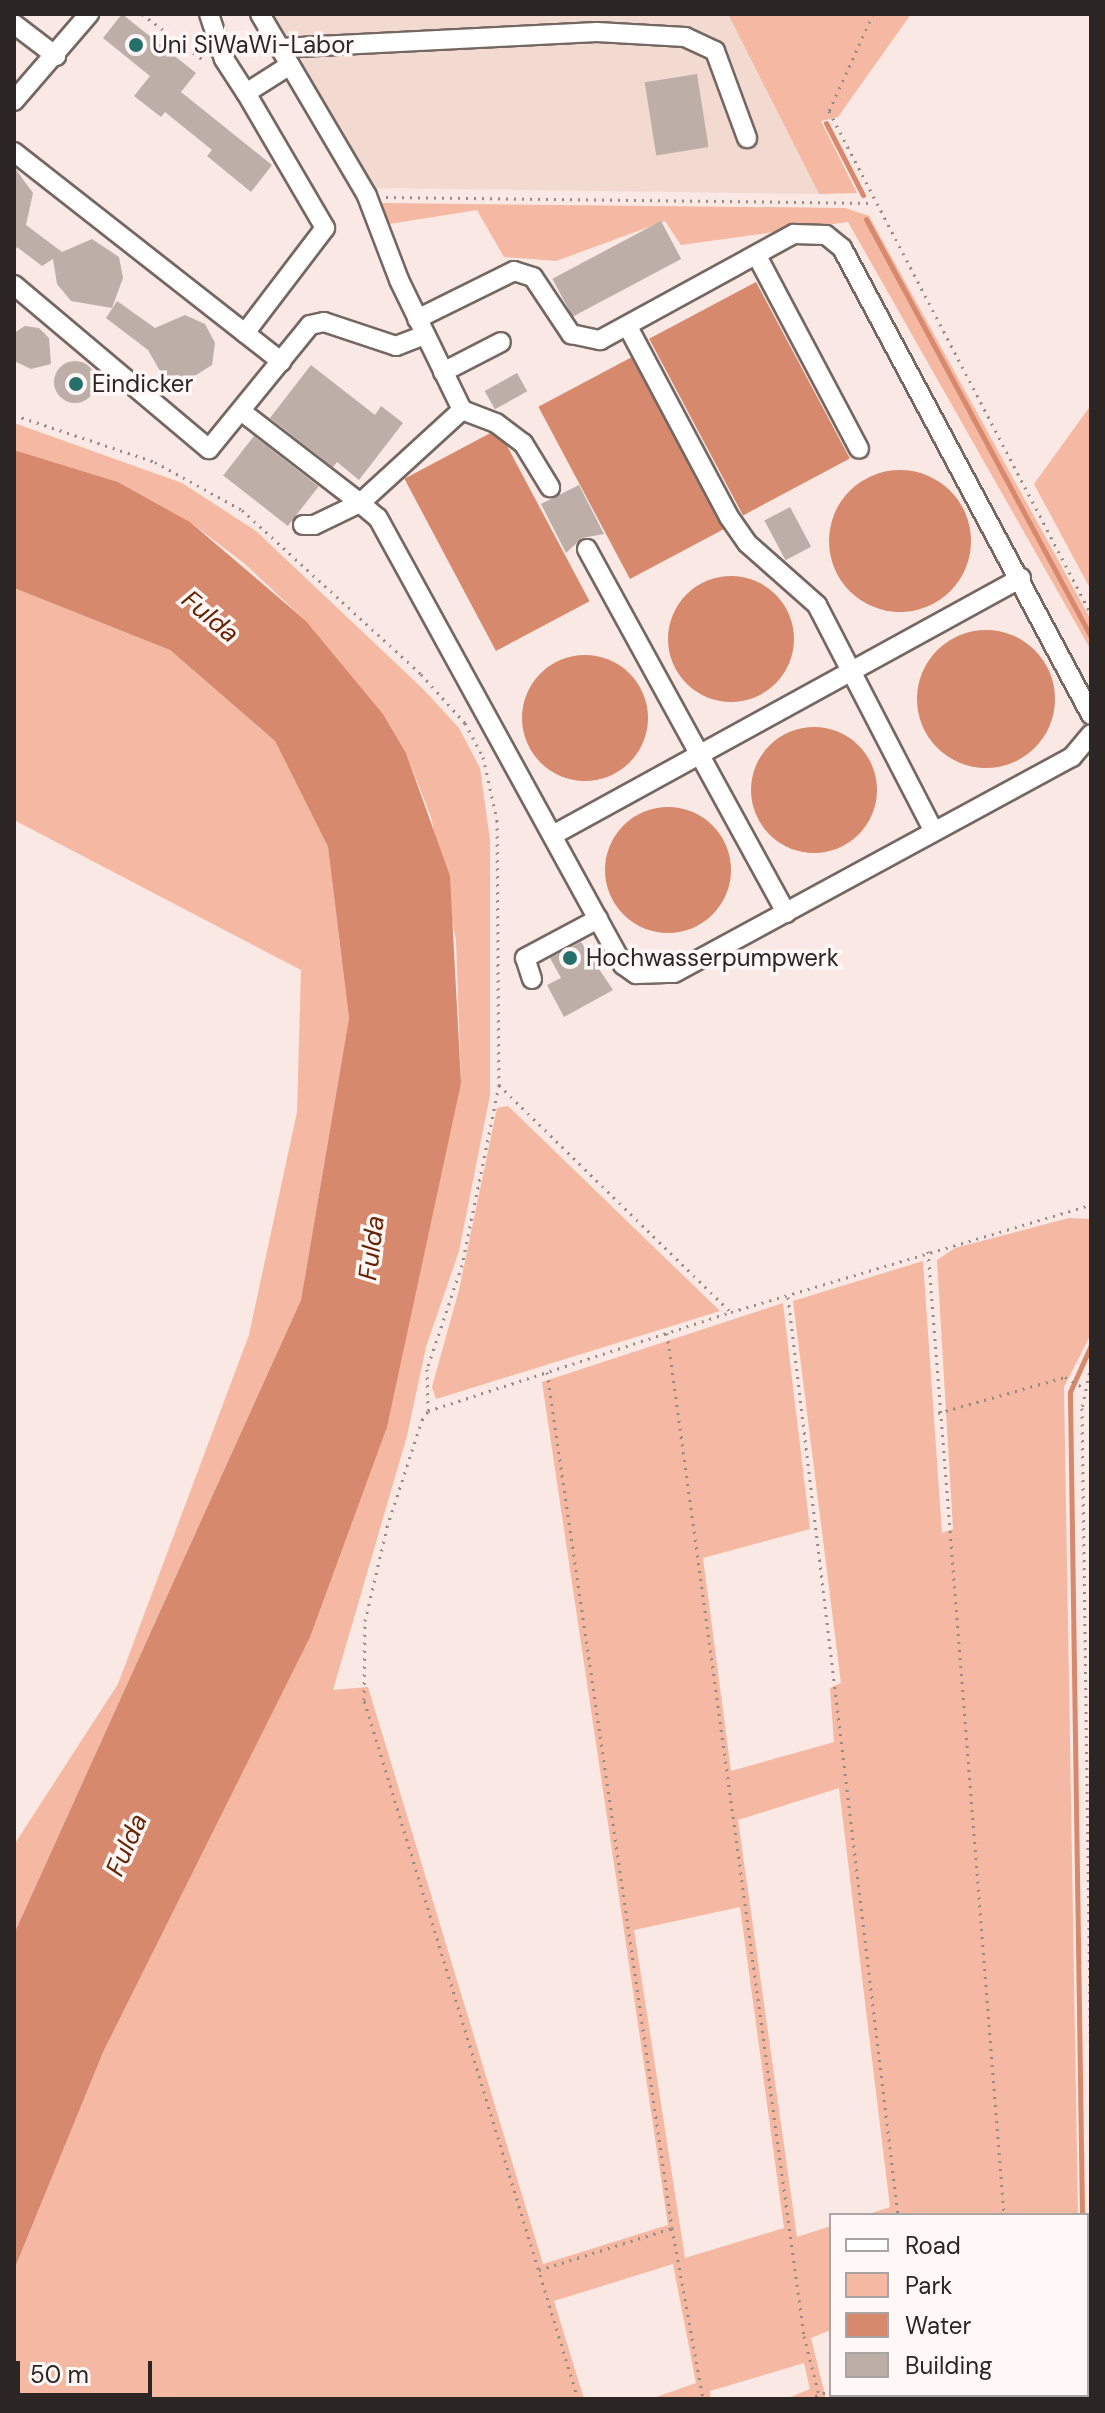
<!DOCTYPE html>
<style>
body{margin:0}
#map{position:relative;width:1105px;height:2413px;overflow:hidden;background:#f9e8e3;font-family:"DM Sans",sans-serif}
div>[style]{position:absolute}
[style*='--x']{left:calc(var(--x)*1px);top:calc(var(--y)*1px);width:calc(var(--w)*1px);rotate:calc(var(--a)*1deg)}
.built>*{inset:0;background:#f2dad1}
.green>*{inset:0;background:#f5b8a2}
.water>*{inset:0;background:#d6896d;transform-origin:0 0}
.round{border-radius:50%}
.stream>*{height:5px;margin:-2.5px;padding:0 2.5px;transform-origin:2.5px;border-radius:2.5px;background:#d6896d}
.building>*{inset:0;background:#bdaea8;transform-origin:0 0}
.path>*{height:3px;margin-top:-1.5px;transform-origin:0;background:repeating-linear-gradient(90deg,#968a87 0 2px,transparent 0 8px)}
.roads{filter:drop-shadow(2px 0 #756762) drop-shadow(-2px 0 #756762) drop-shadow(0 2px #756762) drop-shadow(0 -2px #756762)}
.minor>*{height:18px;margin:-9px;padding:0 9px;transform-origin:9px;border-radius:9px;background:#fff}
.dots>*{width:22px;height:22px;translate:-50% -50%;box-sizing:border-box;border:4px solid #fff8f6;border-radius:50%}
span{translate:-50% -50%;white-space:nowrap;text-align:center;line-height:1.15;-webkit-text-stroke:7px #fff8f6;paint-order:stroke}
.poi-label{font-size:24px;color:#2b2523}
.left{translate:0 -50%;text-align:left}
.water-label{font-size:26px;color:#682304;font-style:italic}
.frame{position:absolute;inset:0;border:16px solid #2b2523;pointer-events:none}
.legend{position:absolute;left:829px;top:2213px;width:260px;height:184px;box-sizing:border-box;background:#fff8f6;border:2px solid #aaa4a2;margin:0;padding:10px 14px;list-style:none;font-size:24px;color:#2b2523}
.legend li{display:flex;align-items:center;gap:16px;height:40px}
.legend b{width:40px;border:2px solid #aaa4a2}
.scale{position:absolute;left:16px;top:2361px;width:136px;height:36px;box-sizing:border-box;border:4px solid #2b2523;border-top:0;padding-left:10px;font-size:24px;line-height:28px;white-space:nowrap;color:#2b2523;-webkit-text-stroke:6px #fff8f6;paint-order:stroke}
</style>
<div id="map">
<div class="built">
<div style="clip-path:polygon(271px 14px,728px 14px,819px 194px,374px 188px)"></div>
</div>
<div class="green">
<div style="clip-path:polygon(728px 14px,911px 14px,838px 117px,821px 121px,857px 193px,819px 194px)"></div>
<div style="clip-path:polygon(380px 203px,845px 208px,869px 216px,1091px 620px,1091px 650px,848px 222px,681px 245px,665px 221px,556px 261px,504px 257px,477px 210px,389px 224px)"></div>
<div style="clip-path:polygon(1091px 405px,1091px 590px,1034px 484px)"></div>
<div style="clip-path:polygon(evenodd,14px 423px,182px 483px,256px 531px,423px 689px,459px 728px,480px 768px,490px 840px,490px 1095px,459px 1251px,426px 1347px,407px 1436px,333px 1690px,368px 1687px,543px 2264px,668px 2225px,542px 1382px,783px 1303px,810px 1529px,703px 1558px,731px 1771px,834px 1742px,830px 1688px,841px 1683px,793px 1301px,923px 1261px,942px 1533px,953px 1529px,937px 1260px,955px 1248px,1069px 1218px,1091px 1219px,1091px 1334px,1064px 1387px,1078px 2215px,866px 2215px,890px 2207px,839px 1788px,738px 1820px,797px 2237px,831px 2226px,831px 2330px,811px 2338px,826px 2399px,786px 2399px,810px 2389px,804px 2363px,710px 2391px,711px 2399px,651px 2399px,696px 2383px,673px 2264px,554px 2301px,584px 2399px,14px 2399px,14px 2270px,104px 2050px,461px 1083px,456px 940px,431px 817px,406px 753px,383px 714px,306px 621px,245px 564px,190px 522px,118px 482px,14px 450px,14px 423px,740px 1907px,784px 2228px,685px 2258px,634px 1930px,740px 1907px)"></div>
<div style="clip-path:polygon(14px 588px,170px 650px,275px 741px,328px 847px,349px 1018px,301px 1300px,14px 1934px,14px 1845px,118px 1684px,249px 1335px,297px 1112px,301px 970px,14px 820px)"></div>
<div style="clip-path:polygon(508px 1106px,720px 1311px,436px 1399px,432px 1387px,459px 1290px,497px 1108px)"></div>
<div style="clip-path:polygon(1087px 2321px,1091px 2399px,829px 2399px,1087px 2395px)"></div>
</div>
<div class="water">
<div style="left:756px;top:282px;width:200px;height:121px;rotate:62deg"></div>
<div style="left:632px;top:357px;width:195px;height:106px;rotate:62deg"></div>
<div style="left:498px;top:429px;width:195px;height:106px;rotate:62deg"></div>
<div style="clip-path:polygon(14px 450px,118px 482px,190px 522px,306px 621px,383px 714px,406px 753px,450px 876px,461px 1083px,387px 1427px,310px 1637px,104px 2050px,14px 2270px,14px 1934px,301px 1300px,349px 1018px,328px 847px,275px 741px,170px 650px,14px 588px)"></div>
<div class="round" style="left:829px;top:470px;width:142px;height:142px"></div>
<div class="round" style="left:668px;top:576px;width:126px;height:126px"></div>
<div class="round" style="left:917px;top:630px;width:138px;height:138px"></div>
<div class="round" style="left:522px;top:655px;width:126px;height:126px"></div>
<div class="round" style="left:751px;top:727px;width:126px;height:126px"></div>
<div class="round" style="left:605px;top:807px;width:126px;height:126px"></div>
</div>
<div class="stream">
<div style="--x:826;--y:123;--w:81;--a:62.8"></div>
<div style="--x:866;--y:219;--w:474;--a:61.7"></div>
<div style="--x:1082;--y:2215;--w:823;--a:-90.84"></div>
<div style="--x:1070;--y:1392;--w:51;--a:-65.9"></div>
<div style="--x:1085;--y:2395;--w:4;--a:90"></div>
</div>
<div class="building">
<div style="clip-path:polygon(122px 14px,196px 73px,181px 92px,272px 165px,251px 192px,207px 156px,212px 150px,165px 112px,161px 117px,134px 96px,150px 76px,103px 38px)"></div>
<div style="left:697px;top:74px;width:74px;height:53px;rotate:81deg"></div>
<div style="clip-path:polygon(14px 167px,33px 193px,26px 225px,62px 252px,92px 239px,119px 257px,123px 278px,112px 308px,71px 301px,57px 284px,53px 259px,42px 266px,17px 247px,14px 252px)"></div>
<div style="left:661px;top:221px;width:43px;height:123px;rotate:62deg"></div>
<div style="clip-path:polygon(117px 301px,155px 328px,185px 315px,205px 324px,215px 343px,212px 365px,185px 382px,164px 378px,148px 350px,106px 318px)"></div>
<div style="clip-path:polygon(25px 326px,39px 328px,49px 338px,51px 364px,31px 369px,14px 361px,14px 333px)"></div>
<div class="round" style="left:54px;top:361px;width:42px;height:42px"></div>
<div style="clip-path:polygon(311px 365px,375px 415px,381px 406px,403px 423px,359px 480px,337px 462px,333px 467px,270px 418px)"></div>
<div style="left:517px;top:373px;width:21px;height:37px;rotate:61deg"></div>
<div style="left:254px;top:436px;width:82px;height:50px;rotate:38deg"></div>
<div style="clip-path:polygon(579px 485px,604px 534px,582px 538px,566px 553px,541px 504px)"></div>
<div style="left:790px;top:507px;width:45px;height:29px;rotate:62deg"></div>
<div style="clip-path:polygon(581px 942px,613px 990px,564px 1017px,547px 985px,561px 978px,550px 958px)"></div>
</div>
<div class="path">
<div style="--x:142;--y:14;--w:80;--a:36.9"></div>
<div style="--x:873;--y:14;--w:107;--a:114.4"></div>
<div style="--x:829;--y:111;--w:567;--a:62.49"></div>
<div style="--x:386;--y:197;--w:487;--a:0.7"></div>
<div style="--x:14;--y:415;--w:149;--a:18.4"></div>
<div style="--x:155;--y:462;--w:99;--a:28.9"></div>
<div style="--x:242;--y:510;--w:243;--a:42.5"></div>
<div style="--x:421;--y:674;--w:66;--a:48.1"></div>
<div style="--x:465;--y:723;--w:38;--a:62"></div>
<div style="--x:483;--y:757;--w:65;--a:77.5"></div>
<div style="--x:497;--y:820;--w:265;--a:89.6"></div>
<div style="--x:499;--y:1085;--w:184;--a:101.6"></div>
<div style="--x:462;--y:1265;--w:110;--a:108.6"></div>
<div style="--x:427;--y:1369;--w:41;--a:88.6"></div>
<div style="--x:499;--y:1085;--w:325;--a:44.4"></div>
<div style="--x:928;--y:1251;--w:967;--a:85.49"></div>
<div style="--x:788;--y:1297;--w:925;--a:83.17"></div>
<div style="--x:667;--y:1333;--w:1012;--a:82.22"></div>
<div style="--x:804;--y:2336;--w:65;--a:75.7"></div>
<div style="--x:1091;--y:1365;--w:44;--a:101.8"></div>
<div style="--x:1082;--y:1408;--w:679;--a:89.24"></div>
<div style="--x:547;--y:1372;--w:865;--a:81.69"></div>
<div style="--x:672;--y:2228;--w:174;--a:79.7"></div>
<div style="--x:938;--y:1413;--w:132;--a:-15.8"></div>
<div style="--x:1065;--y:1377;--w:20;--a:30"></div>
<div style="--x:539;--y:2270;--w:139;--a:-17.5"></div>
<div style="--x:1087;--y:2295;--w:4;--a:-27"></div>
<div style="--x:1076;--y:2395;--w:4;--a:76"></div>
<div style="--x:578;--y:2399;--w:731;--a:-107.02"></div>
<div style="--x:364;--y:1700;--w:79;--a:-89.3"></div>
<div style="--x:365;--y:1621;--w:97;--a:-76.8"></div>
<div style="--x:387;--y:1527;--w:113;--a:-71.9"></div>
<div style="--x:422;--y:1420;--w:11;--a:-56"></div>
<div style="--x:428;--y:1411;--w:319;--a:-18.1"></div>
<div style="--x:731;--y:1312;--w:376;--a:-16.6"></div>
<div style="--x:808;--y:2399;--w:25;--a:-21"></div>
</div>
<div class="roads">
<div class="minor">
<div style="--x:209;--y:14;--w:47;--a:71.6"></div>
<div style="--x:224;--y:59;--w:40;--a:57.1"></div>
<div style="--x:246;--y:93;--w:52;--a:-32.5"></div>
<div style="--x:260;--y:14;--w:211;--a:59.5"></div>
<div style="--x:367;--y:196;--w:90;--a:69.1"></div>
<div style="--x:399;--y:280;--w:144;--a:64.1"></div>
<div style="--x:462;--y:410;--w:138;--a:137.6"></div>
<div style="--x:360;--y:503;--w:23;--a:40"></div>
<div style="--x:378;--y:518;--w:510;--a:61.27"></div>
<div style="--x:623;--y:965;--w:16;--a:35"></div>
<div style="--x:636;--y:974;--w:38;--a:-2"></div>
<div style="--x:674;--y:973;--w:453;--a:-28.5"></div>
<div style="--x:1072;--y:757;--w:30;--a:-50"></div>
<div style="--x:14;--y:24;--w:53;--a:37.3"></div>
<div style="--x:280;--y:48;--w:317;--a:-2.9"></div>
<div style="--x:597;--y:32;--w:88;--a:3.3"></div>
<div style="--x:685;--y:37;--w:33;--a:25"></div>
<div style="--x:715;--y:51;--w:93;--a:69.8"></div>
<div style="--x:14;--y:101;--w:115;--a:-49.2"></div>
<div style="--x:14;--y:152;--w:340;--a:38.1"></div>
<div style="--x:757;--y:256;--w:218;--a:62.1"></div>
<div style="--x:14;--y:285;--w:255;--a:40.1"></div>
<div style="--x:209;--y:449;--w:160;--a:-50.8"></div>
<div style="--x:310;--y:325;--w:14;--a:-12"></div>
<div style="--x:324;--y:322;--w:76;--a:18.4"></div>
<div style="--x:396;--y:346;--w:31;--a:-21"></div>
<div style="--x:417;--y:319;--w:108;--a:-26.3"></div>
<div style="--x:514;--y:271;--w:20;--a:18"></div>
<div style="--x:533;--y:277;--w:69;--a:56.3"></div>
<div style="--x:571;--y:334;--w:30;--a:12"></div>
<div style="--x:600;--y:340;--w:221;--a:-28.7"></div>
<div style="--x:794;--y:234;--w:32;--a:2"></div>
<div style="--x:826;--y:235;--w:21;--a:39"></div>
<div style="--x:842;--y:248;--w:529;--a:61.93"></div>
<div style="--x:628;--y:327;--w:215;--a:62"></div>
<div style="--x:729;--y:517;--w:32;--a:55"></div>
<div style="--x:747;--y:543;--w:94;--a:41.5"></div>
<div style="--x:817;--y:605;--w:255;--a:62.7"></div>
<div style="--x:245;--y:333;--w:132;--a:-52.7"></div>
<div style="--x:325;--y:228;--w:156;--a:-120.3"></div>
<div style="--x:443;--y:372;--w:65;--a:-27.3"></div>
<div style="--x:462;--y:410;--w:36;--a:21"></div>
<div style="--x:496;--y:423;--w:34;--a:37"></div>
<div style="--x:523;--y:443;--w:52;--a:58.5"></div>
<div style="--x:241;--y:411;--w:150;--a:37.7"></div>
<div style="--x:360;--y:503;--w:51;--a:154.4"></div>
<div style="--x:314;--y:525;--w:11;--a:180"></div>
<div style="--x:587;--y:549;--w:415;--a:61.3"></div>
<div style="--x:553;--y:835;--w:534;--a:-28.77"></div>
<div style="--x:532;--y:979;--w:22;--a:-108"></div>
<div style="--x:525;--y:958;--w:83;--a:-28.1"></div>
</div>
</div>
<div class="dots">
<div style="left:136px;top:45px;background:#26706c"></div>
<div style="left:76px;top:384px;background:#26706c"></div>
<div style="left:570px;top:958px;background:#26706c"></div>
</div>
<div class="poi-label">
<span class="left" style="left:152px;top:45px">Uni SiWaWi-Labor</span>
<span class="left" style="left:92px;top:384px">Eindicker</span>
<span class="left" style="left:586px;top:958px">Hochwasserpumpwerk</span>
</div>
<div class="water-label">
<span style="left:210px;top:617px;rotate:40deg">Fulda</span>
<span style="left:372px;top:1248px;rotate:-83deg">Fulda</span>
<span style="left:127px;top:1845px;rotate:-66deg">Fulda</span>
</div>
<div class="frame"></div>
<ul class="legend">
<li><b style="height:10px;background:#fff"></b>Road</li>
<li><b style="height:22px;background:#f5b8a2"></b>Park</li>
<li><b style="height:22px;background:#d6896d"></b>Water</li>
<li><b style="height:22px;background:#bdaea8"></b>Building</li>
</ul>
<div class="scale">50 m</div>
</div>
